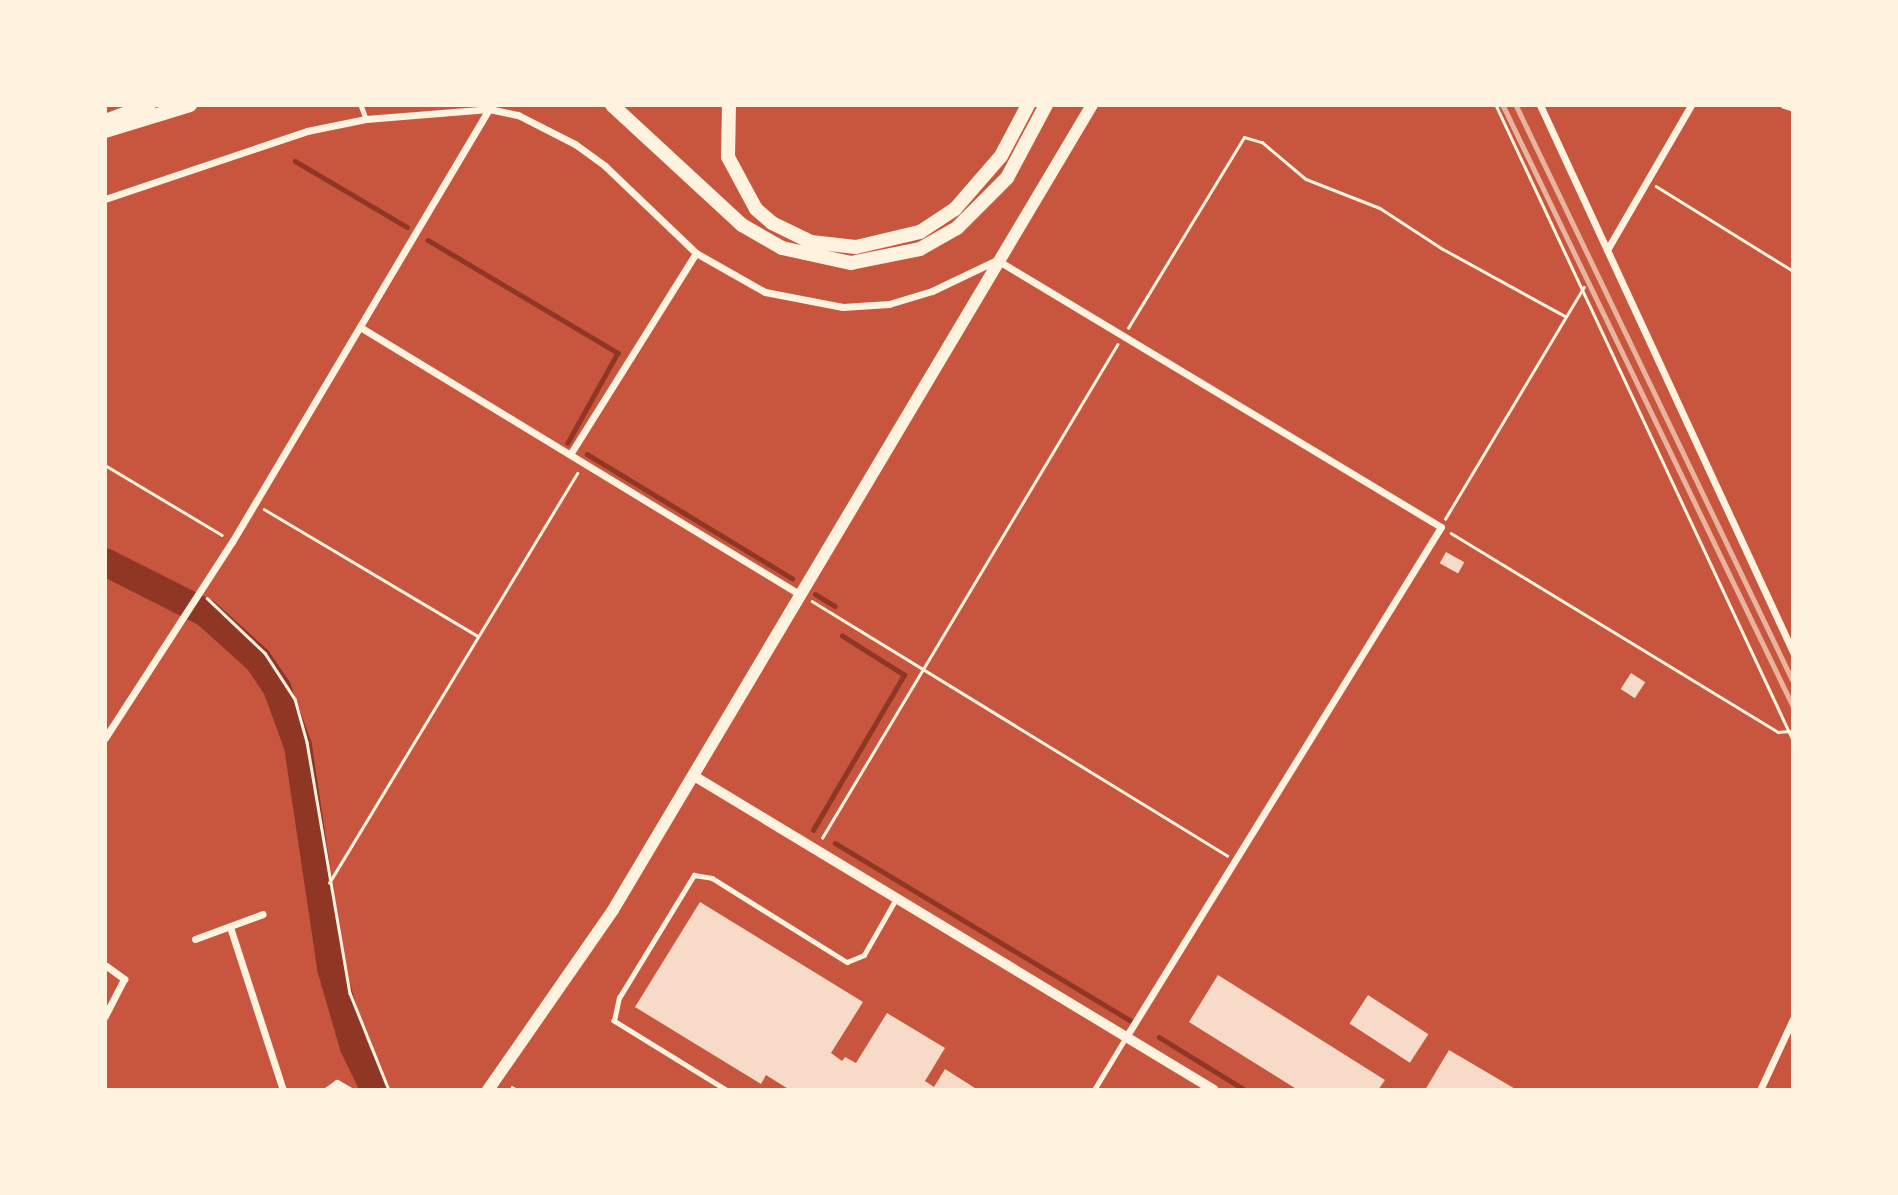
<!DOCTYPE html>
<style>
body{margin:0}
#map{position:relative;width:1898px;height:1195px;overflow:hidden;background:#c8553d;font-family:"Noto Sans",sans-serif}
div>[style]{position:absolute}
[style*='--x']{left:calc(var(--x)*1px);top:calc(var(--y)*1px);width:calc(var(--w)*1px);rotate:calc(var(--a)*1deg)}
.stream>*{height:4.5px;margin:-2.25px;padding:0 2.25px;transform-origin:2.25px;border-radius:2.25px;background:#8f3625}
.river>*{height:28px;margin:-14px;padding:0 14px;transform-origin:14px;border-radius:14px;background:#8f3625}
.building>*{inset:0;background:#f7dbc8;transform-origin:0 0}
.path>*{height:2.5px;margin:-1.25px;padding:0 1.25px;transform-origin:1.25px;border-radius:1.25px;background:#fff3e0}
.service>*{height:4.5px;margin:-2.25px;padding:0 2.25px;transform-origin:2.25px;border-radius:2.25px;background:#fff3e0}
.minor>*{height:7px;margin:-3.5px;padding:0 3.5px;transform-origin:3.5px;border-radius:3.5px;background:#fff3e0}
.tertiary>*{height:10px;margin:-5px;padding:0 5px;transform-origin:5px;border-radius:5px;background:#fff3e0}
.primary>*{height:12px;margin:-6px;padding:0 6px;transform-origin:6px;border-radius:6px;background:#fff3e0}
.motorway>*{height:14px;margin:-7px;padding:0 7px;transform-origin:7px;border-radius:7px;background:#fff3e0}
.rail>*{height:4.5px;margin:-2.25px;padding:0 2.25px;transform-origin:2.25px;border-radius:2.25px;background:#e9b49f}
span{translate:-50% -50%;white-space:nowrap;text-align:center;line-height:1.15;-webkit-text-stroke:6px #fff3e0;paint-order:stroke}
.frame{position:absolute;inset:0;border:107px solid #fff3e0;pointer-events:none}
</style>
<div id="map">
<div class="stream">
<div style="--x:295;--y:161;--w:130;--a:30.5"></div>
<div style="--x:428;--y:240;--w:221;--a:30.7"></div>
<div style="--x:618;--y:353;--w:103;--a:119.1"></div>
<div style="--x:587;--y:454;--w:240;--a:31.2"></div>
<div style="--x:815;--y:594;--w:23;--a:31"></div>
<div style="--x:813;--y:830;--w:180;--a:-59.6"></div>
<div style="--x:904;--y:675;--w:73;--a:-147.8"></div>
<div style="--x:835;--y:843;--w:344;--a:31"></div>
<div style="--x:1159;--y:1037;--w:101;--a:31.6"></div>
</div>
<div class="river">
<div style="--x:105;--y:562;--w:113;--a:26.8"></div>
<div style="--x:206;--y:613;--w:70;--a:42.1"></div>
<div style="--x:258;--y:660;--w:34;--a:56"></div>
<div style="--x:277;--y:688;--w:62;--a:70.1"></div>
<div style="--x:298;--y:746;--w:224;--a:81.5"></div>
<div style="--x:331;--y:968;--w:82;--a:73.8"></div>
<div style="--x:354;--y:1047;--w:48;--a:64"></div>
</div>
<div class="building">
<div style="left:1446px;top:552px;width:21px;height:13px;rotate:29deg"></div>
<div style="left:1631px;top:673px;width:17px;height:19px;rotate:33deg"></div>
<div style="clip-path:polygon(700px 902px,863px 1002px,831px 1053px,842px 1061px,845px 1057px,856px 1063px,887px 1013px,945px 1048px,925px 1081px,934px 1087px,945px 1069px,978px 1090px,790px 1090px,766px 1075px,761px 1084px,635px 1007px)"></div>
<div style="clip-path:polygon(1218px 975px,1385px 1080px,1378px 1090px,1298px 1090px,1189px 1022px)"></div>
<div style="left:1368px;top:995px;width:72px;height:34px;rotate:33deg"></div>
<div style="clip-path:polygon(1449px 1050px,1517px 1090px,1425px 1090px)"></div>
</div>
<div class="path">
<div style="--x:1496;--y:105;--w:701;--a:64.93"></div>
<div style="--x:1656;--y:186;--w:161;--a:31.8"></div>
<div style="--x:1128;--y:328;--w:223;--a:-58.7"></div>
<div style="--x:1244;--y:137;--w:19;--a:16"></div>
<div style="--x:1262;--y:142;--w:57;--a:40.1"></div>
<div style="--x:1306;--y:179;--w:79;--a:21.4"></div>
<div style="--x:1380;--y:208;--w:75;--a:33.1"></div>
<div style="--x:1443;--y:249;--w:139;--a:28.8"></div>
<div style="--x:105;--y:465;--w:136;--a:30.9"></div>
<div style="--x:264;--y:509;--w:249;--a:30.7"></div>
<div style="--x:1445;--y:519;--w:270;--a:-59.1"></div>
<div style="--x:1451;--y:533;--w:383;--a:31.3"></div>
<div style="--x:1778;--y:732;--w:11;--a:-5"></div>
<div style="--x:207;--y:598;--w:80;--a:43.5"></div>
<div style="--x:265;--y:653;--w:55;--a:56.9"></div>
<div style="--x:295;--y:699;--w:45;--a:74.4"></div>
<div style="--x:307;--y:742;--w:255;--a:80.3"></div>
<div style="--x:350;--y:993;--w:105;--a:68.1"></div>
<div style="--x:812;--y:601;--w:487;--a:31.5"></div>
<div style="--x:822;--y:838;--w:575;--a:-59.1"></div>
<div style="--x:329;--y:883;--w:479;--a:-58.8"></div>
<div style="--x:512;--y:1087;--w:6;--a:31"></div>
</div>
<div class="service">
<div style="--x:361;--y:105;--w:15;--a:70"></div>
<div style="--x:726;--y:1090;--w:132;--a:-148.4"></div>
<div style="--x:614;--y:1021;--w:24;--a:-78"></div>
<div style="--x:619;--y:998;--w:144;--a:-58.6"></div>
<div style="--x:694;--y:875;--w:18;--a:9"></div>
<div style="--x:712;--y:878;--w:159;--a:31.9"></div>
<div style="--x:847;--y:962;--w:18;--a:-22"></div>
<div style="--x:864;--y:955;--w:64;--a:-60.3"></div>
<div style="--x:1094;--y:1090;--w:62;--a:-58.9"></div>
</div>
<div class="minor">
<div style="--x:1540;--y:105;--w:603;--a:65.18"></div>
<div style="--x:1784;--y:105;--w:9;--a:18"></div>
<div style="--x:105;--y:199;--w:213;--a:-18.6"></div>
<div style="--x:307;--y:131;--w:60;--a:-11.5"></div>
<div style="--x:366;--y:119;--w:123;--a:-4.6"></div>
<div style="--x:489;--y:109;--w:30;--a:12"></div>
<div style="--x:518;--y:115;--w:64;--a:27"></div>
<div style="--x:575;--y:144;--w:37;--a:36"></div>
<div style="--x:605;--y:166;--w:126;--a:43.7"></div>
<div style="--x:696;--y:253;--w:79;--a:29.5"></div>
<div style="--x:765;--y:292;--w:79;--a:10.9"></div>
<div style="--x:843;--y:307;--w:46;--a:-3.7"></div>
<div style="--x:889;--y:304;--w:45;--a:-16.8"></div>
<div style="--x:932;--y:291;--w:72;--a:-25.5"></div>
<div style="--x:997;--y:260;--w:518;--a:31.02"></div>
<div style="--x:1441;--y:527;--w:599;--a:121.7"></div>
<div style="--x:1607;--y:250;--w:168;--a:-59.9"></div>
<div style="--x:360;--y:327;--w:514;--a:31.31"></div>
<div style="--x:571;--y:453;--w:236;--a:-58"></div>
<div style="--x:105;--y:738;--w:234;--a:-57.1"></div>
<div style="--x:232;--y:542;--w:504;--a:-59.31"></div>
<div style="--x:230;--y:927;--w:171;--a:72"></div>
<div style="--x:195;--y:939;--w:72;--a:-20.2"></div>
<div style="--x:105;--y:965;--w:24;--a:36"></div>
<div style="--x:124;--y:979;--w:42;--a:117.2"></div>
<div style="--x:327;--y:1090;--w:12;--a:-35"></div>
<div style="--x:337;--y:1083;--w:14;--a:30"></div>
<div style="--x:1760;--y:1090;--w:78;--a:-65.1"></div>
</div>
<div class="tertiary">
<div style="--x:694;--y:776;--w:607;--a:31.13"></div>
</div>
<div class="primary">
<div style="--x:488;--y:1090;--w:219;--a:-55.2"></div>
<div style="--x:613;--y:910;--w:937;--a:-59.25"></div>
</div>
<div class="motorway">
<div style="--x:612;--y:105;--w:177;--a:42.7"></div>
<div style="--x:742;--y:225;--w:46;--a:29.9"></div>
<div style="--x:782;--y:248;--w:71;--a:12.3"></div>
<div style="--x:851;--y:263;--w:70;--a:-11.5"></div>
<div style="--x:920;--y:249;--w:43;--a:-29.6"></div>
<div style="--x:957;--y:228;--w:71;--a:-45"></div>
<div style="--x:1007;--y:178;--w:83;--a:-61.9"></div>
<div style="--x:729;--y:105;--w:52;--a:91.1"></div>
<div style="--x:728;--y:157;--w:59;--a:61.7"></div>
<div style="--x:756;--y:209;--w:21;--a:41"></div>
<div style="--x:772;--y:223;--w:43;--a:26"></div>
<div style="--x:811;--y:242;--w:45;--a:6.3"></div>
<div style="--x:856;--y:247;--w:66;--a:-13.2"></div>
<div style="--x:920;--y:232;--w:42;--a:-33.3"></div>
<div style="--x:955;--y:209;--w:70;--a:-49"></div>
<div style="--x:1001;--y:156;--w:58;--a:-62.1"></div>
<div style="--x:105;--y:121;--w:47;--a:-20"></div>
<div style="--x:105;--y:131;--w:89;--a:-17"></div>
</div>
<div class="rail">
<div style="--x:1503;--y:105;--w:667;--a:64.24"></div>
<div style="--x:1516;--y:105;--w:639;--a:64.32"></div>
</div>
<div class="frame"></div>
</div>
